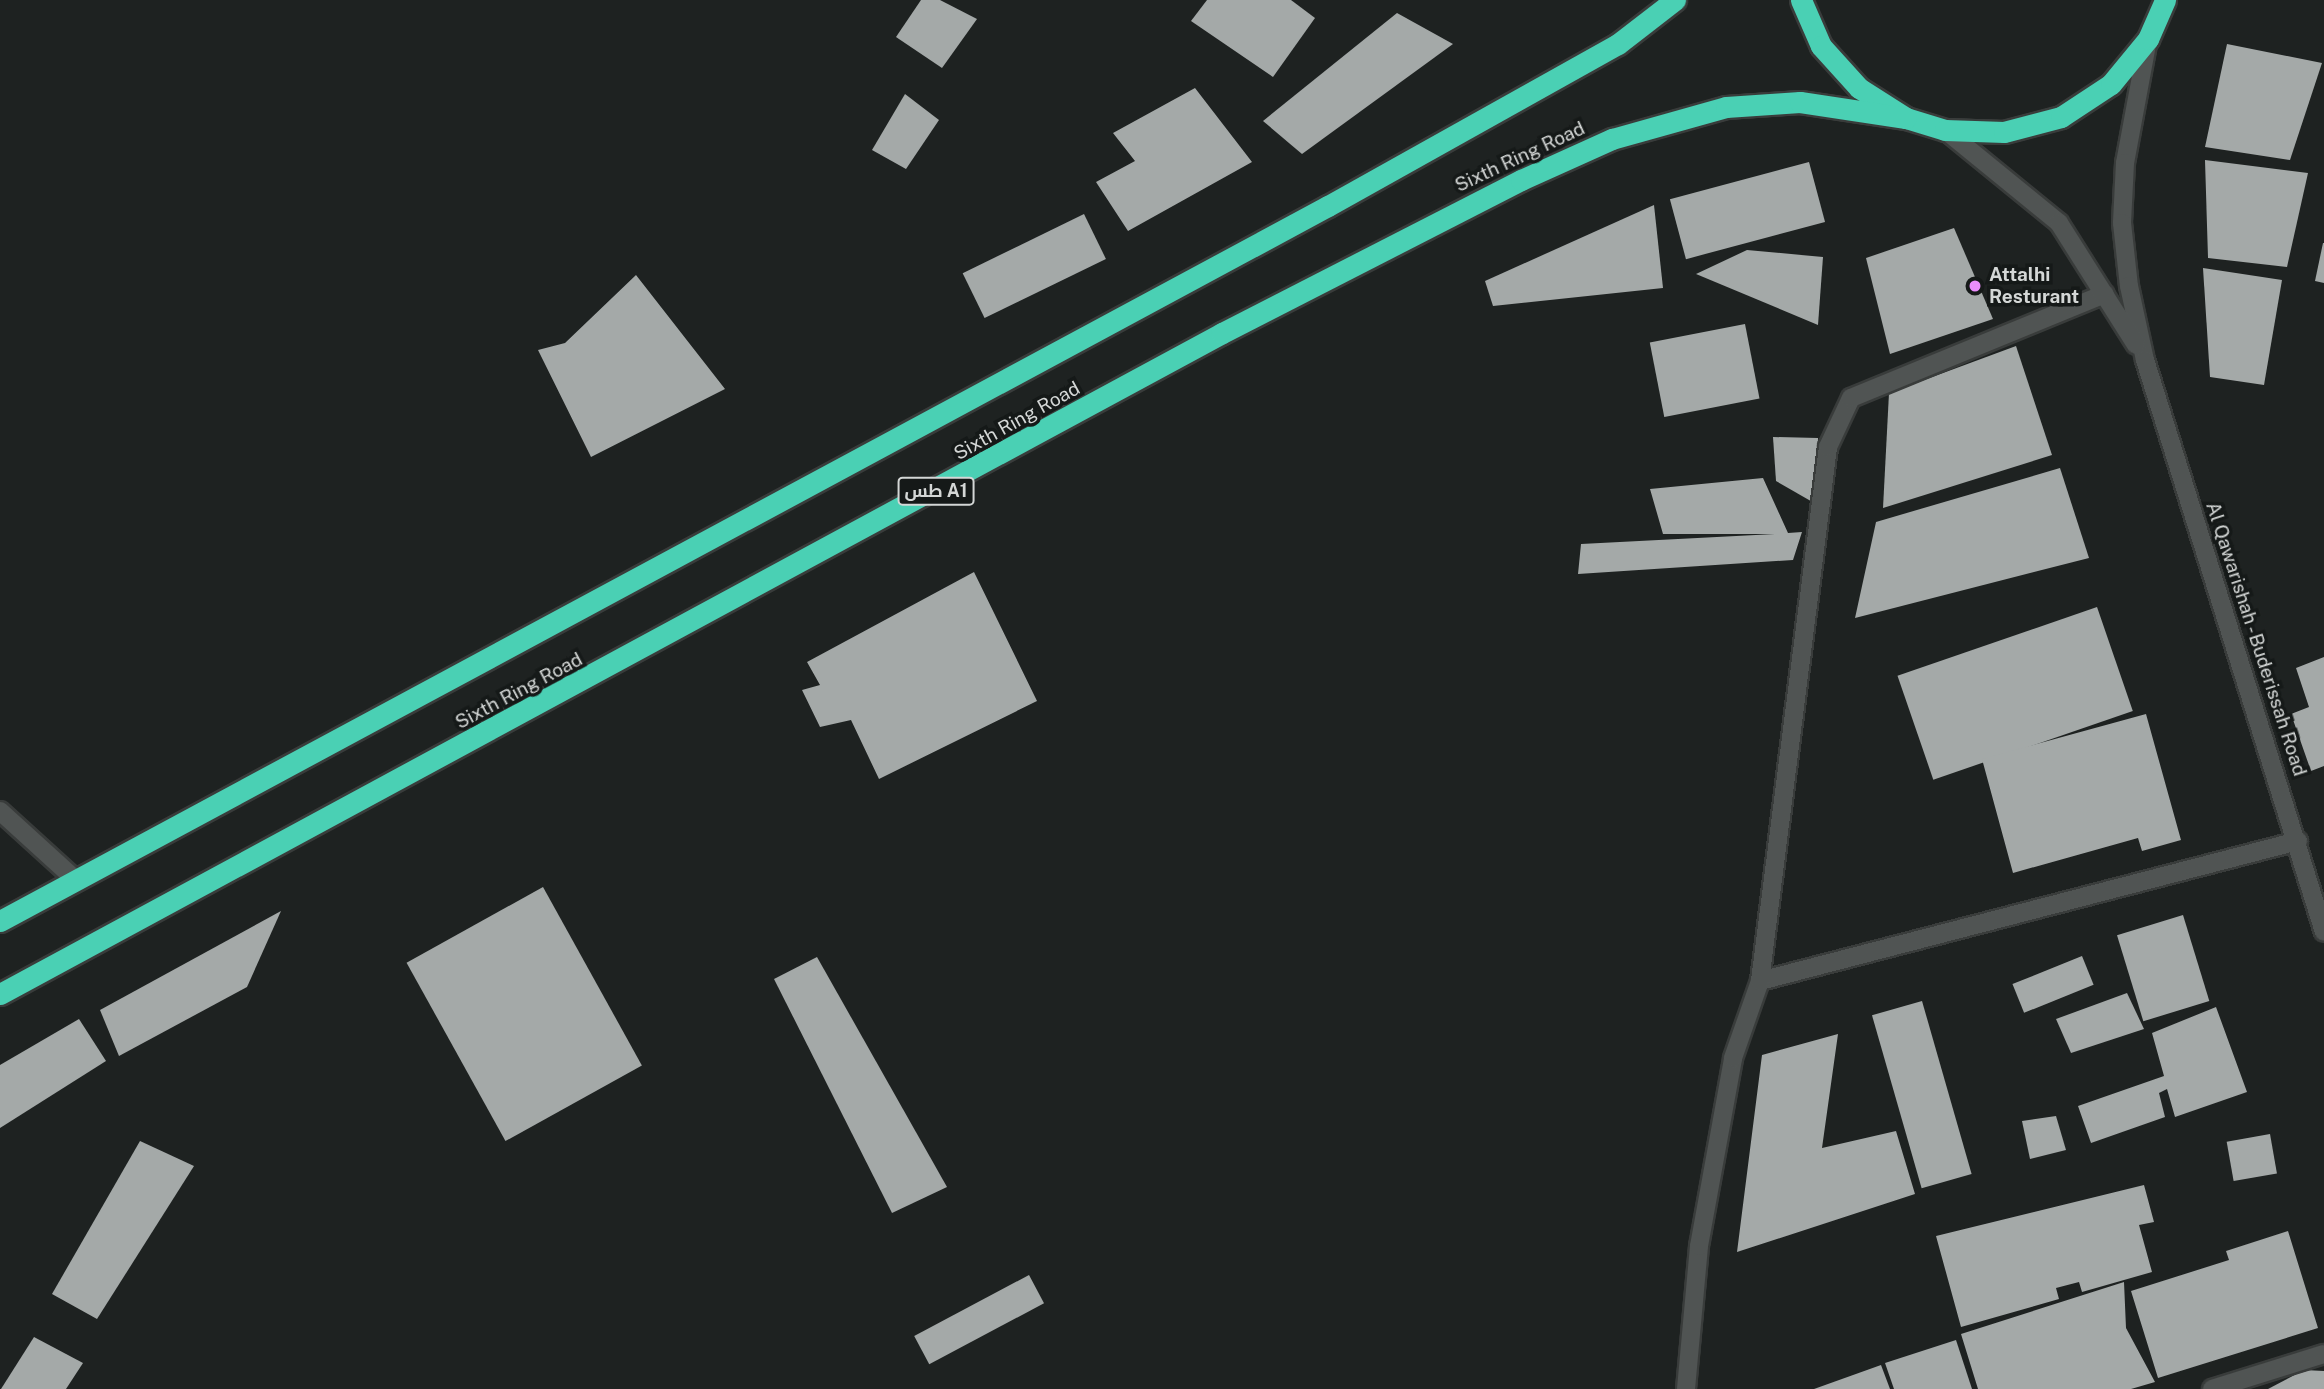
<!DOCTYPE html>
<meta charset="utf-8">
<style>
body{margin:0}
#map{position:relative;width:2324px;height:1389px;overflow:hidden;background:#1e2221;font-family:"Public Sans",Cairo,sans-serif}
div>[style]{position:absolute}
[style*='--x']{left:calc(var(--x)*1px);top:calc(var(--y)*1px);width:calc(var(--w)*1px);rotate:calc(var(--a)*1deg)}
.building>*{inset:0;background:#a4a9a8;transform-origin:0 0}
.roads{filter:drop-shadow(2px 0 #393c3b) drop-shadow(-2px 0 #393c3b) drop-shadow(0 2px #393c3b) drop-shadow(0 -2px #393c3b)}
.lane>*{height:18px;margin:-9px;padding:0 9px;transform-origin:9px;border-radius:9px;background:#505453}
.street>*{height:18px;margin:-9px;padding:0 9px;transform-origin:9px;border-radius:9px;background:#505453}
.secondary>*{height:18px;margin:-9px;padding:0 9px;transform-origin:9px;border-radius:9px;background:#505453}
.highway>*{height:21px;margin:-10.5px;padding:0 10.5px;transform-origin:10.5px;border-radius:10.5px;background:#4ad0b4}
.dots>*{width:19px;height:19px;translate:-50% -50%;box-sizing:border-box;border:4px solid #151918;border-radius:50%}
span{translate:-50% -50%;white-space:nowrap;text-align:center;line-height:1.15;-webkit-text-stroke:7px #151918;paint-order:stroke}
.shield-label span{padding:2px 5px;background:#151918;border:2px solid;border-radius:5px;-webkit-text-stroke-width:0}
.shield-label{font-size:18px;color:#d4d7d6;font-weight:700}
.street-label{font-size:19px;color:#d4d7d6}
.poi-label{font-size:19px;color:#d4d7d6;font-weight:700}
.left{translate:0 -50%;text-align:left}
</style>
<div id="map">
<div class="building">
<div style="clip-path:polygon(921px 0,940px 0,977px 19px,942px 68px,896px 37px)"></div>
<div style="clip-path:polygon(1207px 0,1291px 0,1315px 18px,1273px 77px,1191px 21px)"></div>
<div style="clip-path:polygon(1397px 13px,1453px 44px,1302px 154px,1263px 121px)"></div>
<div style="clip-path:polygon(2227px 44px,2322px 63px,2290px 160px,2205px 147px)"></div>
<div style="clip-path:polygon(1195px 88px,1252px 162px,1128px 231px,1096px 182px,1135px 161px,1113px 133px)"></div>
<div style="clip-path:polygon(905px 94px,939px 120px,906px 169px,872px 150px)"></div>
<div style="clip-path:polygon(2205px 160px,2308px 173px,2287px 267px,2208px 258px)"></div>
<div style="left:1809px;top:162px;width:62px;height:144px;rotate:75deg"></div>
<div style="clip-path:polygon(1654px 205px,1663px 288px,1493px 306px,1485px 281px)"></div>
<div style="left:1084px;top:214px;width:50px;height:135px;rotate:64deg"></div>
<div style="clip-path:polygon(1954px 228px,1993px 319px,1890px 354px,1866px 258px)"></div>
<div style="clip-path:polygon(2323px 243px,2324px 243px,2324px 283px,2315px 281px)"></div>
<div style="clip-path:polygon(1747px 250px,1823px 257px,1818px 325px,1696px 274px)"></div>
<div style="clip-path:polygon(2203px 268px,2282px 280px,2264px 385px,2210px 377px)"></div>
<div style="clip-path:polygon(636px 275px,725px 389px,591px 457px,538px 350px,565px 343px)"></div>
<div style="left:1745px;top:324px;width:76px;height:97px;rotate:79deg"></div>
<div style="clip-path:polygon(2016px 346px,2052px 455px,1883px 508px,1889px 393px)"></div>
<div style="clip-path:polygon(1773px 437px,1818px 438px,1816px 504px,1776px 481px)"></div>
<div style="clip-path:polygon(2060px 468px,2089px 558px,1855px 618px,1876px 522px)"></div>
<div style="clip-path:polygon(1763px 478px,1788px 533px,1802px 532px,1793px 560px,1578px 574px,1581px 544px,1775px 534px,1663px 534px,1650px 489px)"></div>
<div style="clip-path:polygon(974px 572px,1037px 701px,879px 779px,851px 720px,820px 727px,802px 690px,820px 685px,807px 662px)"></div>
<div style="left:2097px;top:607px;width:110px;height:211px;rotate:71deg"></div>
<div style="clip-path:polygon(2324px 657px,2324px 766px,2311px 771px,2291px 714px,2309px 707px,2296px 668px)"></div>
<div style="clip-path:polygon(2146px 714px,2181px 840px,2142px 851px,2138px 838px,2013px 873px,1982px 759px)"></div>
<div style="left:543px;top:887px;width:204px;height:156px;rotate:61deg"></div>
<div style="clip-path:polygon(281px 911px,247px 987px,119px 1056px,100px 1010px)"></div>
<div style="left:2183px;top:915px;width:90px;height:69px;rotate:73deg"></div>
<div style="left:2082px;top:956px;width:31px;height:75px;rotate:68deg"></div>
<div style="clip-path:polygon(817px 957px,947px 1187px,892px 1213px,774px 979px)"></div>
<div style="clip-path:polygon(2127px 993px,2144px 1029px,2071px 1053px,2056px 1019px)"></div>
<div style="left:1922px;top:1001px;width:180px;height:52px;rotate:74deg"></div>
<div style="clip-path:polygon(2216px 1007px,2247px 1092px,2175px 1117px,2167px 1089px,2159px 1093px,2165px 1117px,2091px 1143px,2078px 1106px,2164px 1076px,2152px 1033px)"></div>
<div style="clip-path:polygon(79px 1019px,106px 1061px,0 1128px,0 1065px)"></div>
<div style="clip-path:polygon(1838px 1034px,1822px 1148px,1896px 1131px,1915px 1194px,1737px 1252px,1762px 1055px)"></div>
<div style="clip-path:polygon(2056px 1116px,2066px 1150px,2030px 1159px,2022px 1121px)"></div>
<div style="left:2270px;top:1134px;width:40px;height:44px;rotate:80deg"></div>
<div style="clip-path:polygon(140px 1141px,194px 1166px,97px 1319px,52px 1294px)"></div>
<div style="clip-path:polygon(2144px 1185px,2154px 1222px,2139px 1225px,2152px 1272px,2082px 1292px,2079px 1282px,2056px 1288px,2059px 1299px,1961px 1327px,1936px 1236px)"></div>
<div style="clip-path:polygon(2288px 1231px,2318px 1328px,2158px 1378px,2131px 1291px,2229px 1260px,2226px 1251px)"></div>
<div style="left:1029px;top:1275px;width:32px;height:130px;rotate:62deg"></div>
<div style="clip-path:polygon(2124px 1282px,2126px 1328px,2155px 1382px,2131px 1389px,1978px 1389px,1961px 1334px)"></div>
<div style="clip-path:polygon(34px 1337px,83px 1363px,66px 1389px,1px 1389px)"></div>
<div style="clip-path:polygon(1956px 1340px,1972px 1389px,1894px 1389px,1885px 1363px)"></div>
<div style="clip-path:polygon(1881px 1365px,1890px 1389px,1814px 1389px)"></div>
<div style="clip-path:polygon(2304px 1370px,2324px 1371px,2324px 1389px,2268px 1389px)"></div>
</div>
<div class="roads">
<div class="lane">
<div style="--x:1760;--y:981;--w:556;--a:-14.59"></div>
<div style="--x:1686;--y:1389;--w:144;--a:-84.8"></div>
<div style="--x:1699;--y:1246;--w:191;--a:-79.7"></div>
<div style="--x:1733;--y:1058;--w:82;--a:-70.7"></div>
<div style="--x:1760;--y:981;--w:538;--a:-82.74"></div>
<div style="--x:1828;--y:447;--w:54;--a:-64.9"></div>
<div style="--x:1851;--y:398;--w:274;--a:-22.3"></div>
<div style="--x:2212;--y:1389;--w:117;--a:-17.4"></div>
</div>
<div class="street">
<div style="--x:0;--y:811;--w:104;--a:42.3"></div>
</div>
<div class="secondary">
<div style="--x:2148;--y:39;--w:126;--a:100.5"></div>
<div style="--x:2125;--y:163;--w:60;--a:92.9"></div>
<div style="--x:2122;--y:223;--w:63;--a:83.7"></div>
<div style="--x:2129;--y:286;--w:76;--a:77.8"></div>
<div style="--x:2145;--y:360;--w:599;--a:72.62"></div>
<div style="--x:1945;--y:130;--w:147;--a:39.2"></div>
<div style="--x:2059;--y:223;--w:144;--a:57.7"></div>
</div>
<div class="highway">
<div style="--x:1801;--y:0;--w:50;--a:66.5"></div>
<div style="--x:1821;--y:46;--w:57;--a:47.9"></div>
<div style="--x:1859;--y:88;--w:56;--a:32.6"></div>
<div style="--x:1906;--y:118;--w:41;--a:17.1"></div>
<div style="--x:1945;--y:130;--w:59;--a:1.9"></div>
<div style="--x:2004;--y:132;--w:59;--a:-14.7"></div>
<div style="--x:2061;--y:117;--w:60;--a:-33.4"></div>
<div style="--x:2111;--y:84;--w:58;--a:-50.6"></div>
<div style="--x:2148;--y:39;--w:43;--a:-66.4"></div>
<div style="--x:0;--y:921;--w:1508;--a:-28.3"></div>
<div style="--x:1328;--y:206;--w:332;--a:-29.2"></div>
<div style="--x:1618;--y:44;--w:72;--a:-37.7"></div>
<div style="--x:0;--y:994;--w:1389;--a:-28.41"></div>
<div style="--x:1222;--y:333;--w:336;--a:-27.1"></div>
<div style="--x:1521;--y:180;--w:100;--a:-24.3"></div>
<div style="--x:1612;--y:139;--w:118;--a:-15.7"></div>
<div style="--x:1726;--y:107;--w:74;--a:-3.9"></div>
<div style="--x:1800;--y:102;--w:107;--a:8.6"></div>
</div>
</div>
<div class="dots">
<div style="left:1975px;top:286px;background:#ea8dfc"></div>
</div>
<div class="shield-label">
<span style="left:936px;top:491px">طس A1</span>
</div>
<div class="street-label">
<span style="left:1520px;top:157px;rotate:-25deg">Sixth Ring Road</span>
<span style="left:1017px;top:421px;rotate:-29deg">Sixth Ring Road</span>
<span style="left:2256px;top:639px;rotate:72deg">Al Qawarishah - Buderissah Road</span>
<span style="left:519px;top:691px;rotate:-28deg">Sixth Ring Road</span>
</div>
<div class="poi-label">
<span class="left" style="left:1989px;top:286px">Attalhi<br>Resturant</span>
</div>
</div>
